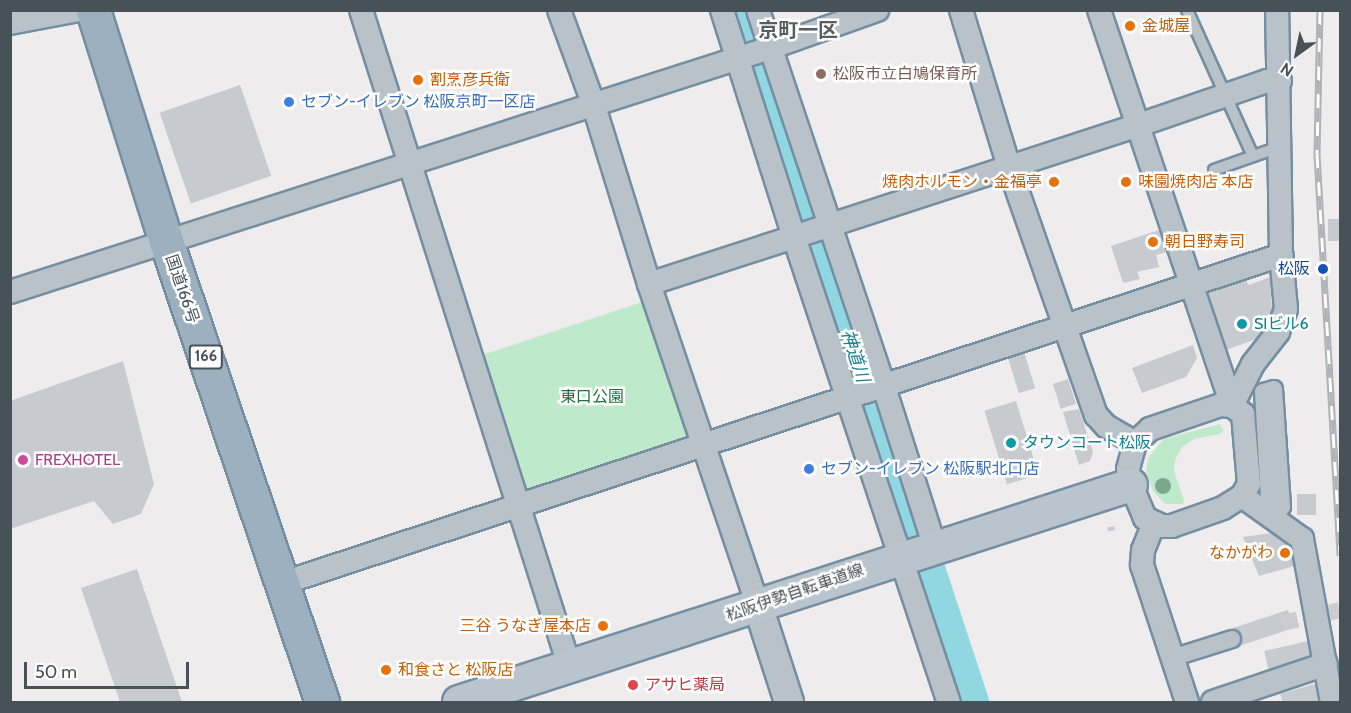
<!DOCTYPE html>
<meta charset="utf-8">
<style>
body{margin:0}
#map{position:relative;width:1351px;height:713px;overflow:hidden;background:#efeced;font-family:Cabin,"Noto Sans JP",sans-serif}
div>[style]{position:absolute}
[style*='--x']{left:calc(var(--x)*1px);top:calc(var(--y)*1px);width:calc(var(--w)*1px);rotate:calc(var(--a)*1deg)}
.green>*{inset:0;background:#bee9cb}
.river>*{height:39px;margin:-19.5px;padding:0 19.5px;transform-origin:19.5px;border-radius:19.5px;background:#90d7e2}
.building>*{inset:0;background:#c7cacf;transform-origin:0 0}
.pedestrian-tunnel>*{height:16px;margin-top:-8px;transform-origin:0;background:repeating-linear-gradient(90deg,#cdcdcf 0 16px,transparent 0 24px)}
.roads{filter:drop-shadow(2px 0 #748ea2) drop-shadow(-2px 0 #748ea2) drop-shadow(0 2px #748ea2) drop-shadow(0 -2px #748ea2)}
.service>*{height:10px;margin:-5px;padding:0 5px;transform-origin:5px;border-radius:5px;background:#b9c2c8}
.pedestrian>*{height:16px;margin:-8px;padding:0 8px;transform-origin:8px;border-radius:8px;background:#b9c2c8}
.minor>*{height:22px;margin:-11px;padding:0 11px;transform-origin:11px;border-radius:11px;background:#b9c2c8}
.tertiary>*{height:28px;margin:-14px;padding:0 14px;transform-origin:14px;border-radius:14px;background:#b9c2c8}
.secondary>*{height:32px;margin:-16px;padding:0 16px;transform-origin:16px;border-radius:16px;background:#bac4cd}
.trunk>*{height:33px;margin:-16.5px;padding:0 16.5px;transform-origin:16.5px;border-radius:16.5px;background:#9cb0c0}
.rail>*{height:7px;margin-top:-3.5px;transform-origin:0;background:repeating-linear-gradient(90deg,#fff 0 14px,#afb2b6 0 28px);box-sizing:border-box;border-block:2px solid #afb2b6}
.trees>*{width:16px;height:16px;margin:-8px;border-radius:50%;background:#7da88e}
.dots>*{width:16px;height:16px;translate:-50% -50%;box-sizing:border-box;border:3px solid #fff;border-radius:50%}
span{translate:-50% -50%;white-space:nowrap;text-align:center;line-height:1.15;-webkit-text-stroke:5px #fff;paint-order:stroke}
.shield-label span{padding:2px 4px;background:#fff;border:2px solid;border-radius:4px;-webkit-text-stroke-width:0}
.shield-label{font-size:15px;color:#475158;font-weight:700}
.food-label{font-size:16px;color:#c56008}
.left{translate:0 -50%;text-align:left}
.right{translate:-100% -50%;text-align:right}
.education-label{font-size:16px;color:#785e54}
.shop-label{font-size:16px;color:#366cbe}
.transit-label{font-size:16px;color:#164399}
.street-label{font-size:16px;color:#475158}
.culture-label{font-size:16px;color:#0d838f}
.park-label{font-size:16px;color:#207141}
.hotel-label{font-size:16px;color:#b23c85}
.health-label{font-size:16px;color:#be3a42}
.water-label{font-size:18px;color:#1a8190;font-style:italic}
.quarter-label{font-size:20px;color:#5a5d60;font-weight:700}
.frame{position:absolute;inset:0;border:12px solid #475158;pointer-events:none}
.north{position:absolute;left:1267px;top:24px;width:60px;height:60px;-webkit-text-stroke:4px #fff;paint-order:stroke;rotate:213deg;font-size:16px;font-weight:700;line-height:24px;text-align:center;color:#475158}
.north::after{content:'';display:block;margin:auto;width:21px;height:27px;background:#475158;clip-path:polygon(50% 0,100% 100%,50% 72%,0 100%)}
.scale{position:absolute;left:24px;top:662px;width:165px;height:27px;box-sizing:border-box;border:3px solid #475158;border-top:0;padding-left:8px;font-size:18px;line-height:21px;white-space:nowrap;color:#475158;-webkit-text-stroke:4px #fff;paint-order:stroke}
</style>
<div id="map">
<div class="green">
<div style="clip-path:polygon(642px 302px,687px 435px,680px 447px,534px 493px,521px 486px,482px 355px)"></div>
<div style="clip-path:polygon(1220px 424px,1224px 431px,1219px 434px,1194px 439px,1182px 447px,1175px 460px,1174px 471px,1184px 501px,1183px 504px,1165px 504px,1153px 491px,1146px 472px,1148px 458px,1164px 439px)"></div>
</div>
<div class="river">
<div style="--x:741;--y:10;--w:729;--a:71.76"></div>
</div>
<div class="building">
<div style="left:240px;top:85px;width:96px;height:85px;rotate:71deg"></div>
<div style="left:1328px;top:219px;width:12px;height:22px"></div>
<div style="clip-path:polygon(1159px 230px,1167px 252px,1156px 255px,1159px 267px,1137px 272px,1140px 279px,1123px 283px,1111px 246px)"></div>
<div style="clip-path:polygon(1243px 277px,1249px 285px,1270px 277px,1272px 311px,1262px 337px,1226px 350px,1204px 289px)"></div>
<div style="clip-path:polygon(1193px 345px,1197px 358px,1186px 377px,1142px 393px,1132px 368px)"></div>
<div style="left:1024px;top:352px;width:38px;height:17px;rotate:73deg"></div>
<div style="clip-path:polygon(123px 361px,154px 484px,141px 514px,113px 524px,94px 501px,10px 529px,10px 401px)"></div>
<div style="left:1068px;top:379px;width:26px;height:16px;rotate:72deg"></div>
<div style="left:1016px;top:401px;width:77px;height:33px;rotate:73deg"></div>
<div style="clip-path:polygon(1079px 409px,1093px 452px,1090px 461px,1079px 465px,1063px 412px)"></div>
<div style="left:1316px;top:494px;width:21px;height:19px;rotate:90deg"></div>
<div style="left:1114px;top:526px;width:4px;height:7px;rotate:76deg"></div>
<div style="clip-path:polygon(1271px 533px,1284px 539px,1298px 565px,1259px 576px,1243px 537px)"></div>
<div style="clip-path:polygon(137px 569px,182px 702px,120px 702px,81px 588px)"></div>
<div style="left:1288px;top:610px;width:19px;height:58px;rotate:72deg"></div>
<div style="left:1308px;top:641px;width:23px;height:45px;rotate:77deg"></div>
<div style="clip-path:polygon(1315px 684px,1322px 702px,1283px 702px,1280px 694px)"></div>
</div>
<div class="pedestrian-tunnel">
<div style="--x:1282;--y:623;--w:59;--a:-12.6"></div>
</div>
<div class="roads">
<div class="service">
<div style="--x:1187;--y:10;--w:160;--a:65.7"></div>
<div style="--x:1214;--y:170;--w:69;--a:-19.5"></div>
</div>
<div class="pedestrian">
<div style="--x:1274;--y:389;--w:118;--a:86.1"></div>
<div style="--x:1282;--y:507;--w:15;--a:-148"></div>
<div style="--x:1269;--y:499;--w:107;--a:-93.2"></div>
<div style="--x:1263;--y:392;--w:11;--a:-15"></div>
<div style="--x:1172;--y:658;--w:63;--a:-17.6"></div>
</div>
<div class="minor">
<div style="--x:361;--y:10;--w:690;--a:72.38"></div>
<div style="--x:559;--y:10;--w:99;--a:69.9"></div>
<div style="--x:593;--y:103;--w:189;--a:72.8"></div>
<div style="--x:649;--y:284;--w:340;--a:71.3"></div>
<div style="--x:722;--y:10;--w:238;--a:72.4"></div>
<div style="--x:794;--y:237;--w:490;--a:71.6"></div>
<div style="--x:758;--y:10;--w:397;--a:71.5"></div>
<div style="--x:884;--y:387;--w:169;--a:72.4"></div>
<div style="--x:961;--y:10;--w:164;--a:73"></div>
<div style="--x:1009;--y:167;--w:263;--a:70.7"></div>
<div style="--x:1096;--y:415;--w:15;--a:48"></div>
<div style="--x:1106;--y:426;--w:34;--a:30"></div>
<div style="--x:1099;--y:10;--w:418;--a:71.4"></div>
<div style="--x:10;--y:23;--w:70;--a:-10.7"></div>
<div style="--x:649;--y:284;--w:515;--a:-17.98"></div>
<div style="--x:1139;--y:125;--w:135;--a:-19"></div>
<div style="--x:1267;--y:81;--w:13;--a:0"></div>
<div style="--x:10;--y:292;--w:798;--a:-17.8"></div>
<div style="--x:770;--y:48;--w:114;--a:-19.6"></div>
<div style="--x:1221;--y:405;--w:11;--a:5"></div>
<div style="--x:1232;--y:406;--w:14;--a:36"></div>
<div style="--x:1243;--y:414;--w:70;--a:85.1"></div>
<div style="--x:1249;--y:484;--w:14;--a:120"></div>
<div style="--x:1242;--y:496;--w:22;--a:148"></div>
<div style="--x:1223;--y:508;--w:54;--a:160.6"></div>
<div style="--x:1172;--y:526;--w:10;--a:180"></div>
<div style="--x:1162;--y:526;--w:19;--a:-155"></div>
<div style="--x:1145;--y:518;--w:36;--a:-113"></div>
<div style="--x:1131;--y:485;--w:16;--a:-101"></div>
<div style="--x:1128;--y:469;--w:27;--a:-75"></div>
<div style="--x:1135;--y:443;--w:21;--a:-43"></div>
<div style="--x:1150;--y:429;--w:75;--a:-18.7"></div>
<div style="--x:1232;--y:406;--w:47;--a:-63.4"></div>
<div style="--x:1253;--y:364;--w:41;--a:-52"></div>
<div style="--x:1278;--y:332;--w:24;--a:-71"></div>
<div style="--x:1286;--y:309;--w:54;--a:-95.3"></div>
<div style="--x:1281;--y:255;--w:245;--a:-90.9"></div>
<div style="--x:1242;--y:496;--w:74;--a:35.6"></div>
<div style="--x:1302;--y:539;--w:166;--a:79.6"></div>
<div style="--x:1154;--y:523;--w:29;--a:112"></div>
<div style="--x:1143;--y:550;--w:15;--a:94"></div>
<div style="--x:1142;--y:565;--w:144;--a:71.8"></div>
<div style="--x:283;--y:583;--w:1051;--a:-18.19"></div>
<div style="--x:1213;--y:702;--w:119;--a:-18.6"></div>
</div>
<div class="tertiary">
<div style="--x:758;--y:606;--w:101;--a:72.1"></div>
</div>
<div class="secondary">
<div style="--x:459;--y:702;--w:706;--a:-17.9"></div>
</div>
<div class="trunk">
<div style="--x:93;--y:10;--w:242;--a:72.5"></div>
<div style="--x:166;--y:241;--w:487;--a:71.3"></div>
</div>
</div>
<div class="rail">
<div style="--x:1320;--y:10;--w:144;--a:91.2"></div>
<div style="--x:1317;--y:154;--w:402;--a:86.7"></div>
</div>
<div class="trees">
<div style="left:1163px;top:486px"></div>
</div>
<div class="dots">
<div style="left:1130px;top:26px;background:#e8710a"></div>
<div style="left:821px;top:74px;background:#8d6e63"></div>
<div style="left:418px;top:80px;background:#e8710a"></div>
<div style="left:289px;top:102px;background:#3f7fe0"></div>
<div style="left:1054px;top:182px;background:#e8710a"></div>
<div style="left:1126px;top:182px;background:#e8710a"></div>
<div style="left:1153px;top:242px;background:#e8710a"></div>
<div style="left:1323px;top:269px;background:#1a4fb4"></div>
<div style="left:1242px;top:324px;background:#0f9aa8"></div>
<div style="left:1011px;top:443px;background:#0f9aa8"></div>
<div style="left:23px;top:460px;background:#d1479c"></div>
<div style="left:809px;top:469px;background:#3f7fe0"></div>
<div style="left:1285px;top:553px;background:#e8710a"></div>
<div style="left:603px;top:626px;background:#e8710a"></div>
<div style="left:386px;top:670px;background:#e8710a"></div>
<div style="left:633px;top:685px;background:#e0444e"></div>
</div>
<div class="shield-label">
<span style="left:206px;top:357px">166</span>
</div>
<div class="food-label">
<span class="left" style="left:1142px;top:26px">金城屋</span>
<span class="left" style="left:430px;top:80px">割烹彦兵衛</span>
<span class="right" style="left:1042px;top:182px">焼肉ホルモン・金福亭</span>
<span class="left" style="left:1138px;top:182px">味園焼肉店 本店</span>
<span class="left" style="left:1165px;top:242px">朝日野寿司</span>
<span class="right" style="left:1273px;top:553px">なかがわ</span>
<span class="right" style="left:591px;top:626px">三谷 うなぎ屋本店</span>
<span class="left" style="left:398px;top:670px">和食さと 松阪店</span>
</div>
<div class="education-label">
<span class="left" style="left:833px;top:74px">松阪市立白鳩保育所</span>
</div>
<div class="shop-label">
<span class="left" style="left:301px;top:102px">セブン-イレブン 松阪京町一区店</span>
<span class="left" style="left:821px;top:469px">セブン-イレブン 松阪駅北口店</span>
</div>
<div class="transit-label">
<span class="right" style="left:1310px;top:269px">松阪</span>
</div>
<div class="street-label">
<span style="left:182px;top:289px;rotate:71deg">国道166号</span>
<span style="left:795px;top:593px;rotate:-19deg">松阪伊勢自転車道線</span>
</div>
<div class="culture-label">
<span class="left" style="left:1254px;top:324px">SIビル6</span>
<span class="left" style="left:1023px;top:443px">タウンコート松阪</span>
</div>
<div class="park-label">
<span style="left:592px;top:397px">東口公園</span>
</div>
<div class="hotel-label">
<span class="left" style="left:35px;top:460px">FREXHOTEL</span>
</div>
<div class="health-label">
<span class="left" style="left:645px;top:685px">アサヒ薬局</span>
</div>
<div class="water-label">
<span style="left:855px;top:356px;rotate:72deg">神道川</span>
</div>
<div class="quarter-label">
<span style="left:798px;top:30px">京町一区</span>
</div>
<div class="frame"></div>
<div class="north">N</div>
<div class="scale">50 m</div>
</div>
